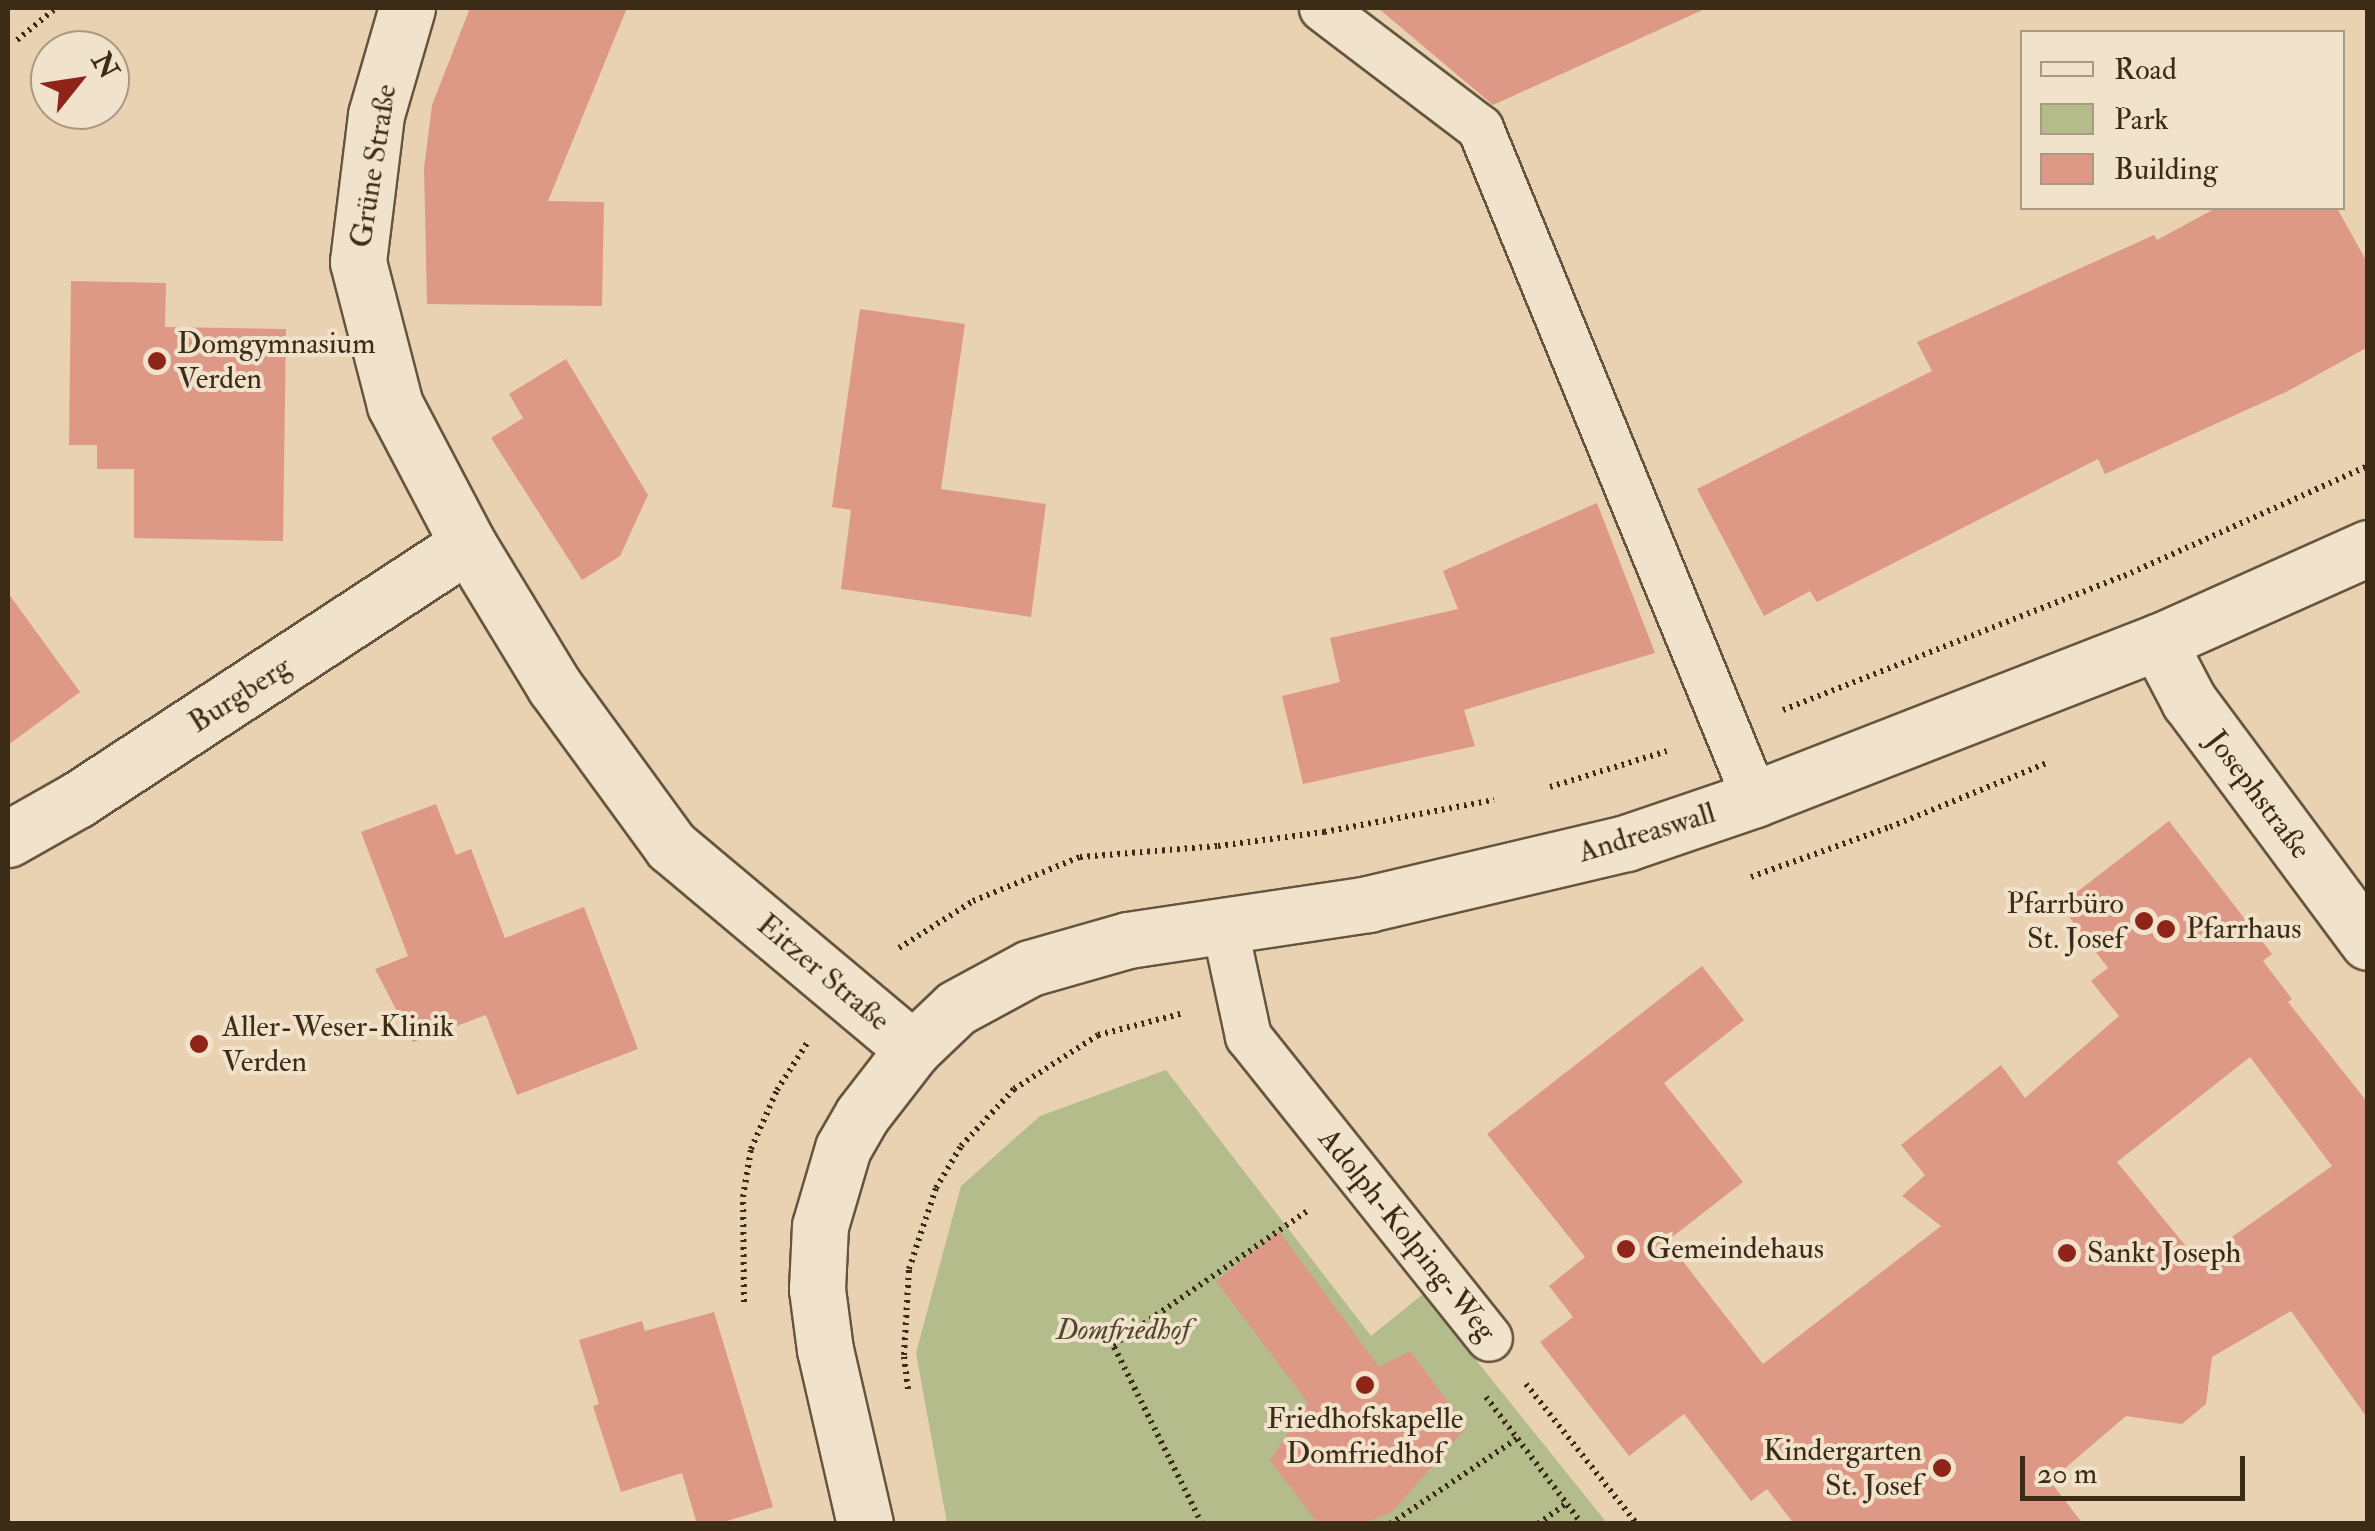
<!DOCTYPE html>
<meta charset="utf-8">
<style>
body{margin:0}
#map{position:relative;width:2375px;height:1531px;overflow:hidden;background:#e9d2b1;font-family:"IM FELL Double Pica",serif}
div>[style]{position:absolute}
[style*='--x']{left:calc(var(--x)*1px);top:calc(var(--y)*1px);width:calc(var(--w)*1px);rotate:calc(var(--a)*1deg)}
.green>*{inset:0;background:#b5bc8c}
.building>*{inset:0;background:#de9886}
.path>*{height:6px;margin-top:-3px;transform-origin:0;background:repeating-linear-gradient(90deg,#3b2b17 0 2.5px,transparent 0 7.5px)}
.roads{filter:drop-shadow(2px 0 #66553e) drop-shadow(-2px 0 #66553e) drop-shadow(0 2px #66553e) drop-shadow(0 -2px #66553e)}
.service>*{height:45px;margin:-22.5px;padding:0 22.5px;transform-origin:22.5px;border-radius:22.5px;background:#f1e2cc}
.minor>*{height:55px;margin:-27.5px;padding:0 27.5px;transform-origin:27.5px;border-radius:27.5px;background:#f1e2cc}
.secondary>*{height:55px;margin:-27.5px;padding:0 27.5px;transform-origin:27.5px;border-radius:27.5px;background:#f1e2cc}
.dots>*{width:28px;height:28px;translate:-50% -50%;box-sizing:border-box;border:5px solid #f1e2cc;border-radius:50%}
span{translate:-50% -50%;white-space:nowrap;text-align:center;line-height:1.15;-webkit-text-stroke:8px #f1e2cc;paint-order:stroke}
.street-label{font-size:30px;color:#3b2b17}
.poi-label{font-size:30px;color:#3b2b17}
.left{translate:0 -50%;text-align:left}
.right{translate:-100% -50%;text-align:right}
.park-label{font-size:30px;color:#53482e;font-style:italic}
.frame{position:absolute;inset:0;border:10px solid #3b2b17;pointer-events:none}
.legend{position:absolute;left:2020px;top:30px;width:325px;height:180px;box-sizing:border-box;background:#f1e2cc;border:2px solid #a89984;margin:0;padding:12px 18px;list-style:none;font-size:30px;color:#3b2b17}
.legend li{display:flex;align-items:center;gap:20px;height:50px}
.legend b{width:50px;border:2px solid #a89984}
.north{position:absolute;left:30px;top:30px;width:100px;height:100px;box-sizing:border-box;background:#f1e2cc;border:2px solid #a89984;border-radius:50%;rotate:60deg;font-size:28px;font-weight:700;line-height:40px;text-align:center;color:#3b2b17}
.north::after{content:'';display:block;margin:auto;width:35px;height:45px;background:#8f2418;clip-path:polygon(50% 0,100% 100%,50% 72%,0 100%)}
.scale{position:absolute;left:2020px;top:1456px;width:225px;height:45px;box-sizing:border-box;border:5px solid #3b2b17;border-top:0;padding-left:12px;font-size:30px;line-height:35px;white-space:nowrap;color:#3b2b17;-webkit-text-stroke:8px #f1e2cc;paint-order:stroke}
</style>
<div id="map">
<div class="green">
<div style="clip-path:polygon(1166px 1070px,1371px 1336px,1423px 1294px,1607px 1523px,947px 1523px,916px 1353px,961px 1186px,1040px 1116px)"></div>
</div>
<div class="building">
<div style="clip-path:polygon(470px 8px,627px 8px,548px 201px,604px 202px,602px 306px,427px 304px,424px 168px,432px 105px)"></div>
<div style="clip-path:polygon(1378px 8px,1707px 8px,1493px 105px)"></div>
<div style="clip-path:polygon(2216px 208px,2337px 208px,2368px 264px,2368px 347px,2286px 392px,2105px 474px,2098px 459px,1817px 602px,1810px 591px,1764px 616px,1697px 489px,1932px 371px,1917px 342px,2154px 235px,2157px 240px)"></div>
<div style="clip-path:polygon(71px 281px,166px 283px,165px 327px,286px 329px,283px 541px,134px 538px,134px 469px,97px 469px,97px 445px,69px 445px)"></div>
<div style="clip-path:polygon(860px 309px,965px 324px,941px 489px,1046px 504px,1031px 617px,841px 589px,851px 510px,832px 507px)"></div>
<div style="clip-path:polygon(566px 359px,648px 495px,620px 556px,582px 580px,491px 438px,523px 418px,509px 394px)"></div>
<div style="clip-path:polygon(1597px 503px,1655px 653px,1464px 710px,1475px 746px,1303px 784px,1282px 696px,1340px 682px,1330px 638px,1458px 609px,1443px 571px)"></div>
<div style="clip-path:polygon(8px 593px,80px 692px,8px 745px)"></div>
<div style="clip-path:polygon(436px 804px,456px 855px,471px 849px,505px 938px,584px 907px,638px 1049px,517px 1095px,486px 1015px,413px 1042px,375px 969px,408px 956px,361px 832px)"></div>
<div style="clip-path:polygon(evenodd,2169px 821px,2272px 954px,2263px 961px,2292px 999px,2288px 1002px,2368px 1103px,2368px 1419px,2291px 1311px,2212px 1357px,2206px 1404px,2182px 1424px,2126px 1416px,2050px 1481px,2083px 1524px,1794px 1524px,1767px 1489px,1751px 1501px,1684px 1414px,1629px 1456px,1540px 1342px,1573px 1317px,1549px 1286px,1585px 1257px,1487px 1134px,1702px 966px,1744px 1020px,1664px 1083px,1743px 1182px,1667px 1241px,1763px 1364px,1941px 1226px,1902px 1196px,1925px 1175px,1901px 1145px,2001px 1065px,2025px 1098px,2119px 1016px,2091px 981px,2108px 968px,2060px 905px,2169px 821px,2250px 1057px,2332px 1166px,2198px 1261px,2117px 1162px,2250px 1057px)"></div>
<div style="clip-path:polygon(1279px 1231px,1379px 1367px,1410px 1351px,1467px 1427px,1391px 1513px,1359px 1524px,1318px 1524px,1270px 1460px,1308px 1403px,1216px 1281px)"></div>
<div style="clip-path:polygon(714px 1312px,773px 1507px,717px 1524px,697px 1524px,682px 1473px,621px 1492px,593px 1406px,599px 1404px,579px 1340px,642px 1321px,645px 1331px)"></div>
</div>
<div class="path">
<div style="--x:17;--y:40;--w:50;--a:-39.4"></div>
<div style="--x:1783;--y:710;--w:366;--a:-21.5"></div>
<div style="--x:2124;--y:576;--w:268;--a:-24.3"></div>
<div style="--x:1550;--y:787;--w:122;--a:-17.1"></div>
<div style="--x:1751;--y:877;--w:148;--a:-19.8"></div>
<div style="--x:1890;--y:827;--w:170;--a:-22.2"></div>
<div style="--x:899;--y:948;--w:88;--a:-32.4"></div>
<div style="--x:973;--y:901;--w:116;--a:-22.4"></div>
<div style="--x:1080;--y:857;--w:138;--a:-4.6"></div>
<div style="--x:1218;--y:846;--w:107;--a:-7.5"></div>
<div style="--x:1324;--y:832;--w:173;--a:-10.7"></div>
<div style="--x:744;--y:1302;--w:105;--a:-90.5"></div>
<div style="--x:743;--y:1197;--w:49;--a:-80.5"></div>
<div style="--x:751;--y:1149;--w:64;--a:-66.2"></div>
<div style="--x:777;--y:1090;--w:56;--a:-57.4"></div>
<div style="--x:1526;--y:1384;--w:179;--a:51.6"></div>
<div style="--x:908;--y:1389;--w:34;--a:-97"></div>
<div style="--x:904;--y:1355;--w:86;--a:-86.7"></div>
<div style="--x:909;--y:1269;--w:85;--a:-71.6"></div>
<div style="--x:936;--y:1188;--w:49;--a:-59.2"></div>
<div style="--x:961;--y:1146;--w:78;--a:-47.1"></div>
<div style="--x:1014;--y:1089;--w:100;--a:-32.7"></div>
<div style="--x:1098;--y:1035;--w:85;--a:-14.4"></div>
<div style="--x:1486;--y:1397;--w:159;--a:52.9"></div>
<div style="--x:1202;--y:1524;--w:200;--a:-116.4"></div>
<div style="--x:1113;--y:1345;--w:238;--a:-34.6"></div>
<div style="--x:1390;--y:1524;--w:154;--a:-33.9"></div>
<div style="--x:1538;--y:1524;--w:36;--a:-36"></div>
</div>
<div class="roads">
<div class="service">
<div style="--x:1322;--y:8;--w:198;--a:37.2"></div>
<div style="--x:1480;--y:128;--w:725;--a:67.71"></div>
<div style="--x:1224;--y:925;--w:114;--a:77.8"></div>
<div style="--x:1248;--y:1036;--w:386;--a:51.4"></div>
</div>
<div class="minor">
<div style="--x:407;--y:8;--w:111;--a:106.2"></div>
<div style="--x:376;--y:115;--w:148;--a:97"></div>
<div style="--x:358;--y:262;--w:148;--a:75.5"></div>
<div style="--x:395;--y:405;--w:157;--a:62.3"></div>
<div style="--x:468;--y:544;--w:167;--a:58.7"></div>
<div style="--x:555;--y:687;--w:197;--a:53.9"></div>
<div style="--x:671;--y:846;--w:316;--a:40"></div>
<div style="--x:2158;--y:642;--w:67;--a:62.3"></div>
<div style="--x:2189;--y:701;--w:300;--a:53.4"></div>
<div style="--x:8;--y:839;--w:79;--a:-29.5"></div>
<div style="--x:77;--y:800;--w:467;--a:-33.2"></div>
</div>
<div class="secondary">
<div style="--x:865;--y:1524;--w:179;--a:-102.9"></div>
<div style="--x:825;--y:1350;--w:62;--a:-97.5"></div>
<div style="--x:817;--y:1289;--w:63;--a:-87.3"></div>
<div style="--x:820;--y:1226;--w:81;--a:-73.6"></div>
<div style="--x:843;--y:1148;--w:38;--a:-60"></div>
<div style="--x:862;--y:1115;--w:83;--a:-52.3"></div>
<div style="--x:913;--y:1049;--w:59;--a:-43.6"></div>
<div style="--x:956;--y:1008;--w:84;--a:-28.4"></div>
<div style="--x:1030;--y:968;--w:102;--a:-15.9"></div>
<div style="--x:1128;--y:940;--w:243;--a:-8.5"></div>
<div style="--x:1368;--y:904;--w:265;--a:-13.3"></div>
<div style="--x:1626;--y:843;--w:136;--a:-18.8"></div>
<div style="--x:1755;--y:799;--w:433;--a:-21.3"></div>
<div style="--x:2158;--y:642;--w:230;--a:-24.1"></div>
</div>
</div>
<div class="dots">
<div style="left:157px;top:361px;background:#8f2418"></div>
<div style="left:2144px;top:921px;background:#8f2418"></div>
<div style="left:2166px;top:929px;background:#8f2418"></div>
<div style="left:199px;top:1044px;background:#8f2418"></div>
<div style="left:1626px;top:1249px;background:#8f2418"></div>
<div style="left:2067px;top:1253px;background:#8f2418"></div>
<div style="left:1365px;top:1385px;background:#8f2418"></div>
<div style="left:1942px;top:1468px;background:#8f2418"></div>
</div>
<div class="street-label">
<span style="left:374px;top:166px;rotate:-81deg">Grüne Straße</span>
<span style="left:240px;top:695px;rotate:-33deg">Burgberg</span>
<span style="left:2258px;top:795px;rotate:53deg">Josephstraße</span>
<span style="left:1647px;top:833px;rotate:-17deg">Andreaswall</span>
<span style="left:823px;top:973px;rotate:40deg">Eitzer Straße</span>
<span style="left:1407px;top:1235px;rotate:51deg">Adolph-Kolping-Weg</span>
</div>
<div class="poi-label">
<span class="left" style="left:177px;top:361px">Domgymnasium<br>Verden</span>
<span class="right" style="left:2124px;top:921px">Pfarrbüro<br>St. Josef</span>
<span class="left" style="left:2186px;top:929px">Pfarrhaus</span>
<span class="left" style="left:222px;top:1044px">Aller-Weser-Klinik<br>Verden</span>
<span class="left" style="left:1646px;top:1249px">Gemeindehaus</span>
<span class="left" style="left:2087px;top:1253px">Sankt Joseph</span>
<span style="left:1365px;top:1436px">Friedhofskapelle<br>Domfriedhof</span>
<span class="right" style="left:1922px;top:1468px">Kindergarten<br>St. Josef</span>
</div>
<div class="park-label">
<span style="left:1123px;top:1330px">Domfriedhof</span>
</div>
<div class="frame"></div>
<ul class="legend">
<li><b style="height:12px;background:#f1e2cc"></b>Road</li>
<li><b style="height:28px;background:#b5bc8c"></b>Park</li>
<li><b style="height:28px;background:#de9886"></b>Building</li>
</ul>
<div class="north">N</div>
<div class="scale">20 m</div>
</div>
